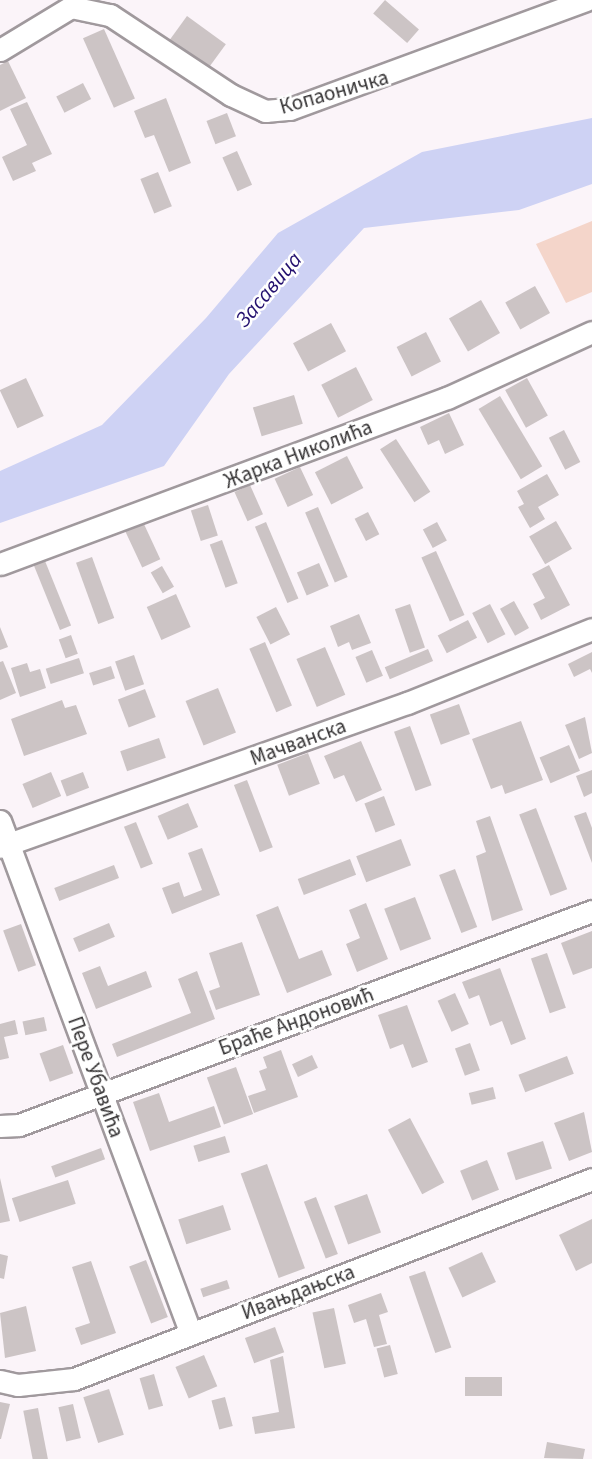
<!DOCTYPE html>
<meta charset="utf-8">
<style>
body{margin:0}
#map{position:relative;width:592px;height:1459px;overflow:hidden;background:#fbf4f9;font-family:"Source Sans 3",sans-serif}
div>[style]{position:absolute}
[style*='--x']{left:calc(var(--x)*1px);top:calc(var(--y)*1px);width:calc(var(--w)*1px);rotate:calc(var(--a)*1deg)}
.green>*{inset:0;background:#f4d5ca}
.water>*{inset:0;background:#ced2f4}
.building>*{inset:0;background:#ccc4c5;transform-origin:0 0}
.roads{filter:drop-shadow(2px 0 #a0999d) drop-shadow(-2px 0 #a0999d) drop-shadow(0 2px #a0999d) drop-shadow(0 -2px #a0999d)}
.street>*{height:21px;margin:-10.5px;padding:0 10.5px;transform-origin:10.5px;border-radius:10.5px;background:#fff}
span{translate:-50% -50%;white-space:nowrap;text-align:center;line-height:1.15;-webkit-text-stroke:5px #fff;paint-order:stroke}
.street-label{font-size:21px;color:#343233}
.water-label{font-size:22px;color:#24116f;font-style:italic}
</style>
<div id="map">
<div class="green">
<div style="clip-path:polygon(592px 221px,592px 292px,566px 303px,536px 244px)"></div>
</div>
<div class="water">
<div style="clip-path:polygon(592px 118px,592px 184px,519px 210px,364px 228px,229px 374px,164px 466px,0 523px,0 471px,102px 425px,206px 318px,278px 233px,422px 152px)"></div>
</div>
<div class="building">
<div style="left:385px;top:0;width:45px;height:18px;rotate:41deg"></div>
<div style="left:187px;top:16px;width:48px;height:32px;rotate:36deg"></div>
<div style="left:104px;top:29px;width:76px;height:23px;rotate:66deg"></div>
<div style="clip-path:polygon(8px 61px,26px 98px,0 111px,0 65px)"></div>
<div style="left:83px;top:83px;width:18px;height:30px;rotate:63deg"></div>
<div style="clip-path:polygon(166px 98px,191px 163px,169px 172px,154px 135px,145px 138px,134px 111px)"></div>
<div style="clip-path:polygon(27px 102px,52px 154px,32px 163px,36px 171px,13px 181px,2px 157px,27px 145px,10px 109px)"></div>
<div style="left:227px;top:113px;width:25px;height:22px;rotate:69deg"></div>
<div style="left:237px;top:151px;width:37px;height:16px;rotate:66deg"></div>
<div style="left:158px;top:172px;width:37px;height:19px;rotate:68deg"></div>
<div style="left:535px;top:286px;width:31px;height:34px;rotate:61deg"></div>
<div style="left:481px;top:300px;width:38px;height:37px;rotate:60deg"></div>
<div style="left:331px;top:323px;width:32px;height:43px;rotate:62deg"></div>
<div style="left:426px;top:332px;width:33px;height:33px;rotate:63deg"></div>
<div style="left:356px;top:367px;width:37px;height:39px;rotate:63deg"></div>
<div style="left:26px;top:378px;width:42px;height:29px;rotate:65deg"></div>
<div style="left:527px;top:378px;width:43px;height:25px;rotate:61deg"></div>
<div style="left:294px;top:395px;width:30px;height:43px;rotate:73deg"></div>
<div style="left:500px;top:396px;width:82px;height:25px;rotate:59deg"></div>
<div style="clip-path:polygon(449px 413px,464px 445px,445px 454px,439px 440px,428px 445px,420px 427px)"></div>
<div style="left:564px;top:430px;width:36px;height:17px;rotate:63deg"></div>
<div style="left:396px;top:439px;width:63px;height:19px;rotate:57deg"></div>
<div style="left:347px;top:456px;width:36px;height:36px;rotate:63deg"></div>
<div style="left:300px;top:467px;width:31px;height:28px;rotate:65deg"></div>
<div style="clip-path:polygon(547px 474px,559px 495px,538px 507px,545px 519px,530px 528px,518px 507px,524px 504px,517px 491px)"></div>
<div style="left:250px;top:485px;width:32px;height:17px;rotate:66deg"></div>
<div style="left:208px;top:505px;width:32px;height:18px;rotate:72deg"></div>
<div style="left:318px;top:507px;width:76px;height:14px;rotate:67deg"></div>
<div style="left:368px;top:512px;width:25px;height:15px;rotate:63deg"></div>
<div style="left:556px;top:521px;width:32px;height:31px;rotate:60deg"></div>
<div style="left:143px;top:522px;width:41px;height:20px;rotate:65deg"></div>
<div style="left:266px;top:522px;width:83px;height:12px;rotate:67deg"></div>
<div style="left:437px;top:522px;width:21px;height:16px;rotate:62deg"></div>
<div style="left:222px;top:540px;width:46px;height:13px;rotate:70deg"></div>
<div style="left:436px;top:551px;width:70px;height:16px;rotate:66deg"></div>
<div style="left:43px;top:556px;width:75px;height:12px;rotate:68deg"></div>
<div style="left:92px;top:557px;width:65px;height:17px;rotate:70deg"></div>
<div style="left:319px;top:563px;width:25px;height:24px;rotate:67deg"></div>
<div style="clip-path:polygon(549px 565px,570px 605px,541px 620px,533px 604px,545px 598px,532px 574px)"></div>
<div style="left:162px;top:566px;width:24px;height:13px;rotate:60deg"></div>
<div style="left:176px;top:594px;width:36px;height:32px;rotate:66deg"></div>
<div style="left:514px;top:601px;width:31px;height:16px;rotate:61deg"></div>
<div style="left:410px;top:604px;width:46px;height:16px;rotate:71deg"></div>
<div style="left:490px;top:604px;width:34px;height:20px;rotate:63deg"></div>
<div style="left:276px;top:607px;width:31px;height:22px;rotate:63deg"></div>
<div style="clip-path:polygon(359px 614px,371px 643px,352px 650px,349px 642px,338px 647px,330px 626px)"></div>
<div style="left:468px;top:620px;width:20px;height:34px;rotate:63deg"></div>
<div style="clip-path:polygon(0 627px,8px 647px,0 650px)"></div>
<div style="left:71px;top:635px;width:20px;height:13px;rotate:70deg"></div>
<div style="left:265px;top:642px;width:69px;height:17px;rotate:67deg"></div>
<div style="left:325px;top:647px;width:52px;height:31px;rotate:67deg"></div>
<div style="left:428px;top:649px;width:13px;height:47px;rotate:67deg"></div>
<div style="left:372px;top:650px;width:28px;height:18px;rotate:67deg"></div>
<div style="clip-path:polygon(592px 652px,592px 673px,590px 669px,574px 677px,568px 664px)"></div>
<div style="left:134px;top:655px;width:31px;height:20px;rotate:71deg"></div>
<div style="left:79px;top:658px;width:16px;height:35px;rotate:72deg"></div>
<div style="clip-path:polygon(3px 661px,16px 693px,0 700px,0 662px)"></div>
<div style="clip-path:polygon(27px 663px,30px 672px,40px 669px,46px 688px,20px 697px,11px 668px)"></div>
<div style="left:111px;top:666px;width:13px;height:23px;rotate:72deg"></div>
<div style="left:218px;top:688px;width:48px;height:35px;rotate:68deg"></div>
<div style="left:145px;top:689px;width:30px;height:29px;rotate:69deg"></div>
<div style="clip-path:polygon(62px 700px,65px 708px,76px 705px,87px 734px,24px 756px,11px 719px)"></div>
<div style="left:459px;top:704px;width:32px;height:31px;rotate:70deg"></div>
<div style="clip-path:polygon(585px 717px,592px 753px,579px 759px,565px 725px)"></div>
<div style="clip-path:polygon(521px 721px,543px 780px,505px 794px,502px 785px,491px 789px,472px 739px)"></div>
<div style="left:410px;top:726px;width:63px;height:17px;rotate:70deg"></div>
<div style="left:159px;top:738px;width:21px;height:41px;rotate:71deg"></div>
<div style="clip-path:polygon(361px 741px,382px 790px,356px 802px,344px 775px,334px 779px,324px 756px)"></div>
<div style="left:569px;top:745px;width:28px;height:32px;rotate:67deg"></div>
<div style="left:308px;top:753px;width:33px;height:33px;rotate:69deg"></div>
<div style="clip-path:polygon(592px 770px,592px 793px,584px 797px,576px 776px)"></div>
<div style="left:51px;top:772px;width:26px;height:31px;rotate:67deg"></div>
<div style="left:83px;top:772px;width:17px;height:24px;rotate:69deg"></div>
<div style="left:247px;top:780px;width:72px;height:14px;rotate:69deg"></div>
<div style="left:384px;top:796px;width:31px;height:21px;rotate:69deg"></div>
<div style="left:188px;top:803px;width:26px;height:33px;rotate:67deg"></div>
<div style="left:536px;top:808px;width:87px;height:18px;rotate:69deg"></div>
<div style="clip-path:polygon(586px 812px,592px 828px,592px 863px,574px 816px)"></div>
<div style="clip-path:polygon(490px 816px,523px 910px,492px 921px,476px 856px,486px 852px,476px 821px)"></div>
<div style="left:136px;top:822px;width:45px;height:13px;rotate:68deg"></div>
<div style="left:401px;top:839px;width:28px;height:48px;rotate:69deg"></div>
<div style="clip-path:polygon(202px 848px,220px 895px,172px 914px,162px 888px,179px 882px,184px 897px,202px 890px,188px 853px)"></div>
<div style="left:350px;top:859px;width:17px;height:56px;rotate:69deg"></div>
<div style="left:114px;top:865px;width:14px;height:64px;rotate:69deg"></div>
<div style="left:455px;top:869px;width:62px;height:17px;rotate:69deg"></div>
<div style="left:415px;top:897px;width:45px;height:33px;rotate:69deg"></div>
<div style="clip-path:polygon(366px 903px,388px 959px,357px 972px,346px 944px,360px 938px,349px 910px)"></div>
<div style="clip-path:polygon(278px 906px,299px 959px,322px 950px,332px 975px,287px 993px,256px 915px)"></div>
<div style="left:109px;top:923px;width:15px;height:39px;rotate:67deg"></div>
<div style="left:21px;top:924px;width:44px;height:19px;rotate:70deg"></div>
<div style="clip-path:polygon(592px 931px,592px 968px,573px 975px,561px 943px)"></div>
<div style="clip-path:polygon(242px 942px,260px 995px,216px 1010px,209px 991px,220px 987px,209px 953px)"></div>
<div style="left:547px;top:953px;width:58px;height:17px;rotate:71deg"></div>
<div style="clip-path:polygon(100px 966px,108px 986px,146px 971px,152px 987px,96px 1009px,82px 973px)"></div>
<div style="clip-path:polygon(500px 968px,526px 1039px,511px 1045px,502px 1021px,490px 1026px,479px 995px,469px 999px,462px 982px)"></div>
<div style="clip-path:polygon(197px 971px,215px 1019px,117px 1057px,112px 1044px,191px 1013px,178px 979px)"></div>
<div style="left:455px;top:993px;width:34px;height:19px;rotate:66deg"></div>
<div style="clip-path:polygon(407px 1005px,428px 1062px,412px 1068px,403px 1044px,390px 1049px,378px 1015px)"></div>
<div style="left:44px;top:1017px;width:14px;height:22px;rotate:78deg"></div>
<div style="clip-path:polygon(15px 1020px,18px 1034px,4px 1037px,9px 1058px,0 1060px,0 1024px)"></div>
<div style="left:470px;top:1043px;width:29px;height:16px;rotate:70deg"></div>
<div style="left:63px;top:1045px;width:30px;height:25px;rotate:70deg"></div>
<div style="clip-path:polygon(281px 1050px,298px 1097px,254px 1113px,248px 1096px,266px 1090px,259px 1071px,267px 1068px,263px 1057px)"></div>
<div style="left:312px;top:1055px;width:14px;height:22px;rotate:65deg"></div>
<div style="left:567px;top:1056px;width:19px;height:52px;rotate:69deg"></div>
<div style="left:236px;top:1067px;width:50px;height:31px;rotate:70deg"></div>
<div style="left:493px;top:1087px;width:12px;height:25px;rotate:76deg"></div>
<div style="clip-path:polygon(159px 1093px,169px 1122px,214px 1106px,221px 1127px,150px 1151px,133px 1102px)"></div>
<div style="clip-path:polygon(584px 1112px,592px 1152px,569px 1161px,554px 1123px)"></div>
<div style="left:410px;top:1118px;width:73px;height:25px;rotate:62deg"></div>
<div style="left:225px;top:1136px;width:17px;height:33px;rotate:73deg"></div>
<div style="left:543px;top:1141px;width:29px;height:38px;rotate:72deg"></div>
<div style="left:101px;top:1148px;width:12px;height:53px;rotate:70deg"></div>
<div style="left:487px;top:1160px;width:32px;height:29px;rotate:68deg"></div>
<div style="left:267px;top:1164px;width:111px;height:28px;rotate:70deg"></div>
<div style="clip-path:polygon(0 1178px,10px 1221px,0 1223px)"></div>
<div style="left:68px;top:1180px;width:25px;height:59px;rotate:72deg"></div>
<div style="left:367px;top:1194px;width:41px;height:35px;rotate:70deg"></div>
<div style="left:316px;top:1197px;width:61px;height:13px;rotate:69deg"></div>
<div style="left:223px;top:1205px;width:26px;height:47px;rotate:72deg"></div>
<div style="clip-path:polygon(592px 1219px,592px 1263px,576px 1271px,559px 1235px)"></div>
<div style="left:482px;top:1252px;width:33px;height:37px;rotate:65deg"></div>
<div style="clip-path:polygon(0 1254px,8px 1256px,4px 1279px,0 1278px)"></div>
<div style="left:146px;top:1260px;width:61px;height:18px;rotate:69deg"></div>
<div style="clip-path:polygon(91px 1261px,116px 1333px,81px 1345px,75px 1328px,90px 1323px,72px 1267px)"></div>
<div style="left:425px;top:1271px;width:81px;height:17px;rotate:71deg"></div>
<div style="left:227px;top:1280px;width:9px;height:28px;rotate:72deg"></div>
<div style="clip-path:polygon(381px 1293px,388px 1312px,379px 1315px,387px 1344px,374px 1347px,366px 1319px,354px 1323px,348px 1305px)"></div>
<div style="clip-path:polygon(26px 1306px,36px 1351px,5px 1358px,0 1313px)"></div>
<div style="left:334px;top:1308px;width:57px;height:22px;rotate:78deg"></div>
<div style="left:275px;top:1327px;width:27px;height:32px;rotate:70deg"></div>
<div style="left:390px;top:1345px;width:30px;height:14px;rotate:75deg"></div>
<div style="left:204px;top:1355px;width:34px;height:31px;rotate:67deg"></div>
<div style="clip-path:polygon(283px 1356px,295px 1428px,255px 1434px,252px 1417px,279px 1412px,270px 1360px)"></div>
<div style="left:154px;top:1374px;width:33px;height:15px;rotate:74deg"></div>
<div style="left:502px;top:1377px;width:19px;height:37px;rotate:90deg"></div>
<div style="left:109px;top:1389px;width:48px;height:27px;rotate:72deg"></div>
<div style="left:225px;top:1397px;width:30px;height:14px;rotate:75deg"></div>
<div style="clip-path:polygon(0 1402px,10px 1404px,1px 1439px,0 1439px)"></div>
<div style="left:73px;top:1404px;width:35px;height:15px;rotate:77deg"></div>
<div style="left:38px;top:1408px;width:52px;height:15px;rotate:79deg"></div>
<div style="clip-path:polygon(547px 1442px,585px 1449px,583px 1459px,544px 1458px)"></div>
</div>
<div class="roads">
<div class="street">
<div style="--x:0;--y:50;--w:83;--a:-31.2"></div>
<div style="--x:71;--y:7;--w:40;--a:12"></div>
<div style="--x:110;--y:15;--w:145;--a:33.5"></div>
<div style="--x:231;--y:95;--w:38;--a:25"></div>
<div style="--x:265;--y:111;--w:25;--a:-5"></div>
<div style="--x:290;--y:109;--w:315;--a:-20.2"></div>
<div style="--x:0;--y:564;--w:477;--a:-20.4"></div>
<div style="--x:447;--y:398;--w:159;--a:-24.5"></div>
<div style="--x:0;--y:821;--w:547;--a:69.58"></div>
<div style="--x:0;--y:847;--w:432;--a:-19.5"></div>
<div style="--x:407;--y:703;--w:199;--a:-21.8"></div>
<div style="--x:0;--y:1126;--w:19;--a:-3"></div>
<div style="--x:19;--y:1125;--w:612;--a:-20.48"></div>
<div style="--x:0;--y:1381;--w:18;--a:13"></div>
<div style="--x:18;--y:1385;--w:56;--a:-6.1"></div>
<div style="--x:74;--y:1379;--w:555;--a:-21.11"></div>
</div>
</div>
<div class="street-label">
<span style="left:334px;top:92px;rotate:-16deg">Копаоничка</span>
<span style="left:298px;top:454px;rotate:-21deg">Жарка Николића</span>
<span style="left:298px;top:742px;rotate:-20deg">Мачванска</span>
<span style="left:296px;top:1021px;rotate:-20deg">Браће Андоновић</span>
<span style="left:96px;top:1077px;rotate:70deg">Пере Убавића</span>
<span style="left:298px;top:1292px;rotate:-21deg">Ивањдањска</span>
</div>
<div class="water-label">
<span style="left:269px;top:290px;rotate:-50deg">Засавица</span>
</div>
</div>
